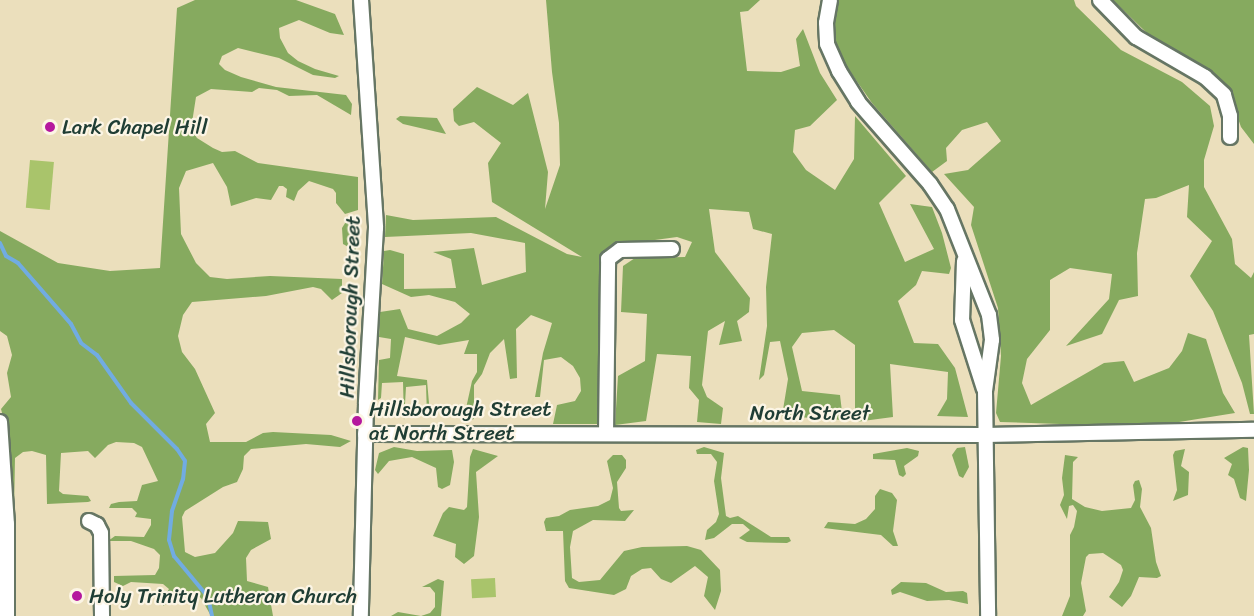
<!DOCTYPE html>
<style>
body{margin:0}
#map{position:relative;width:1254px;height:616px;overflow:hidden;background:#ebdfbc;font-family:Sriracha,sans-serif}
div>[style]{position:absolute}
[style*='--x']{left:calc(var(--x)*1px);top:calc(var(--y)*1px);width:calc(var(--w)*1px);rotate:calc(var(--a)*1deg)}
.green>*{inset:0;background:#a9c46b;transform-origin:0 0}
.forest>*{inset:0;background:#86aa5f}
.stream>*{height:4px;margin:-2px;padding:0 2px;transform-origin:2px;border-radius:2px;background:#71ace2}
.roads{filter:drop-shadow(2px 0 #667664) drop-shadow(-2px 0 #667664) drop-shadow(0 2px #667664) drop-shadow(0 -2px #667664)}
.minor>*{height:14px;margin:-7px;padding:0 7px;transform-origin:7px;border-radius:7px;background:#fff}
.dots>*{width:16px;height:16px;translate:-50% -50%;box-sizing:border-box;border:3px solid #fcf5e5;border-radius:50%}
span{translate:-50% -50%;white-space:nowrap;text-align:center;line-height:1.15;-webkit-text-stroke:4.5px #fcf5e5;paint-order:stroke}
.poi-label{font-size:21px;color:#1f3d34}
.left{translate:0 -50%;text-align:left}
.street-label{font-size:21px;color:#1f3d34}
</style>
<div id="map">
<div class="green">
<div style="left:30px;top:160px;width:24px;height:48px;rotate:5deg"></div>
<div style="left:495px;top:578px;width:19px;height:24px;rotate:87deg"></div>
</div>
<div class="forest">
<div style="clip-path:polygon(195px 0,296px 0,335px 14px,344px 35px,330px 33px,299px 20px,279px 28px,280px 38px,288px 53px,298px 61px,315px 69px,339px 76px,335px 78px,313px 75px,279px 58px,238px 48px,222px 56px,219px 64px,225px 70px,241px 77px,276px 87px,346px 95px,352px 104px,351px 115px,317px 95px,289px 96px,277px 90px,259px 88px,252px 92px,211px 89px,196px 97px,191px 129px,197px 138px,213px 148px,222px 152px,235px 151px,258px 163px,358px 177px,358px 210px,345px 214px,336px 203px,336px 193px,333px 189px,309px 181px,298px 191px,294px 201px,286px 197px,287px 189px,283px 186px,279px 186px,271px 200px,256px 198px,231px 206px,227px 187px,213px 163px,186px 171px,179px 188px,181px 234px,196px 263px,210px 277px,227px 279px,270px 276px,342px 279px,342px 293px,332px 300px,321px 289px,313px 287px,266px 296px,192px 302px,183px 315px,178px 336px,182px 352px,195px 369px,215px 413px,206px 424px,210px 442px,246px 442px,263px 433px,273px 432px,331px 435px,351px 441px,340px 447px,306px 444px,251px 449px,244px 456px,243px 469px,237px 482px,223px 487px,185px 511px,182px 517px,185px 552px,195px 557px,215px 553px,233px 533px,238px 521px,268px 522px,271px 539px,251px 550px,246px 558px,247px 581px,268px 587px,273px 616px,211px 616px,201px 598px,193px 593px,184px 592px,163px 606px,163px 599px,169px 589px,163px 584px,131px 582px,123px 586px,114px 582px,114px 576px,155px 575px,159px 568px,160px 555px,154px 549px,131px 541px,108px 541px,115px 536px,144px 537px,151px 525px,151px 519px,135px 517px,137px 513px,132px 508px,109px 508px,111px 504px,119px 502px,137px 501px,142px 485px,158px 481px,142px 447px,134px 443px,116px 442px,108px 445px,95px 458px,88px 451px,61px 453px,59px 491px,63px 494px,88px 496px,91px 501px,88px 502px,47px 504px,46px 455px,32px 451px,23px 452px,15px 458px,14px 511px,10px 513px,8px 436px,1px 409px,11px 397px,7px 373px,12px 355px,7px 336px,0 331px,0 231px,58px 263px,110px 271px,160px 268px,177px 8px)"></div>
<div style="clip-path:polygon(546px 0,760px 0,748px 11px,740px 12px,747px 71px,781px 72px,800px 66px,796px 39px,803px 29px,820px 73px,837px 100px,810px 126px,795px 130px,793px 152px,806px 170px,835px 190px,854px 159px,855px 116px,906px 176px,879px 203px,905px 262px,934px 249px,910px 204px,932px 207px,942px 233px,951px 268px,949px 274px,922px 271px,916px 285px,898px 301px,914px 343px,938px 344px,955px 368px,968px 417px,937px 416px,947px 399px,948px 372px,890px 364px,893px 417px,855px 422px,855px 345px,834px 330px,802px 333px,792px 347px,802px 391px,840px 395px,843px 420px,782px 416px,788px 379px,780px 341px,770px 342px,764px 375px,759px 380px,767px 326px,766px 287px,772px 234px,753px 229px,749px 212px,709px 209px,715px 252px,750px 298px,749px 312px,737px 321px,742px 341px,719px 345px,725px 321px,708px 331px,702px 385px,707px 397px,723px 408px,721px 424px,697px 422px,699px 400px,689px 388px,691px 356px,657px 354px,646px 421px,615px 425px,618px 376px,645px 361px,647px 314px,621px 312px,623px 266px,635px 258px,685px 257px,692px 242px,677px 237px,618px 245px,610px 251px,601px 424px,553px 424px,557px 405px,575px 401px,581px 391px,580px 378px,573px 366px,561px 357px,544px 360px,540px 397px,535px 397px,543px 353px,552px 323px,531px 315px,516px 329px,517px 378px,510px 379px,504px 339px,490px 353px,482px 374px,474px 385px,474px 419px,463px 422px,472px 381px,477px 372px,477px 354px,464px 354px,469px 340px,439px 345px,405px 337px,397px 376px,427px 380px,430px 415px,427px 416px,426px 385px,406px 387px,404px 421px,403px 382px,382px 383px,381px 398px,378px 400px,379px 360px,390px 358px,391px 339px,379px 337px,380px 312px,400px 309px,408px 329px,437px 336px,461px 323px,470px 314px,455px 302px,429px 295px,411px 297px,382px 284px,384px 251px,390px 250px,404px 254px,404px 289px,456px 288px,451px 259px,433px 252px,474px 248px,482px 285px,526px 272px,525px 243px,471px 233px,385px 237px,386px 215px,413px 220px,496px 217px,567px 254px,582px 257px,492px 202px,488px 163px,501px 143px,474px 122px,459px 126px,454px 121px,453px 109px,477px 87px,513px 105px,528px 93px,548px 172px,545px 209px,560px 165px,559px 123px,552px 72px)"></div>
<div style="clip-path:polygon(837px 0,1074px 0,1076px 6px,1121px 50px,1182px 82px,1210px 106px,1214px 126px,1204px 160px,1204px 187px,1232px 239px,1235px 264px,1251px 278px,1254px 272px,1254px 334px,1249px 335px,1254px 414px,1250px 414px,1242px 383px,1213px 311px,1190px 276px,1212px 241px,1187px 217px,1189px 185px,1156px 198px,1145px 199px,1137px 253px,1138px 296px,1119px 300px,1102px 334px,1066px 346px,1109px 299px,1112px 274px,1070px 268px,1050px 280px,1050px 330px,1027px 359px,1022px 383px,1031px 405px,1104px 363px,1124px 361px,1134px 382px,1169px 368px,1182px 351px,1188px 333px,1206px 339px,1223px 393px,1235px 413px,1148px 427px,1000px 422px,996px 413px,1001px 356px,998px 308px,971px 225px,974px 207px,944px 174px,968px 170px,1001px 141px,987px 122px,962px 130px,946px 148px,947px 161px,932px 172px,872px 103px,844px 63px,831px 32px)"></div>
<div style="clip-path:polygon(1113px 0,1254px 0,1254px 144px,1241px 127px,1229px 93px,1209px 72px,1156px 42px)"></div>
<div style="clip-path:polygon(400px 116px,437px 118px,446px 134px,403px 124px,396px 119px)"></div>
<div style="clip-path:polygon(347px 220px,352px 223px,356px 237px,356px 251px,343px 244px,342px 228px)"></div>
<div style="clip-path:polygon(394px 447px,417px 451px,452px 450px,454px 462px,450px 485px,442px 489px,438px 487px,436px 468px,412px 457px,389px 461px,378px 474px,375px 470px,379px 453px)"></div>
<div style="clip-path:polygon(704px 447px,724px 453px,721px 478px,726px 516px,730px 518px,738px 516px,771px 537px,789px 537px,791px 541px,787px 543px,747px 542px,739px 538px,750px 530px,743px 524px,732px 524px,714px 538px,705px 540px,707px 530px,716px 522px,719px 514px,714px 481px,717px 462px,711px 454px,697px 454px,696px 450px)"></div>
<div style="clip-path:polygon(965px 447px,969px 467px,963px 478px,959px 476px,952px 455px,957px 448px)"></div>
<div style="clip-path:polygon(1243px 447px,1248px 448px,1249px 470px,1246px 501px,1240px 498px,1234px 479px,1228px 475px,1232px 464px,1224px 458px)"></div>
<div style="clip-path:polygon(907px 448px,919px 451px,918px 456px,904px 466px,906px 474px,903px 477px,899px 475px,895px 460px,873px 459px,873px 454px)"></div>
<div style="clip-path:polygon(473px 449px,498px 456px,476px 472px,479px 517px,474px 556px,464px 564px,455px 557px,456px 544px,433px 536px,443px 513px,449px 507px,464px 510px,467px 507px,470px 457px)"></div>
<div style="clip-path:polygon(1185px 449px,1181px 466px,1189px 472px,1188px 495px,1173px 501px,1177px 490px,1173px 455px,1175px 451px)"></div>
<div style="clip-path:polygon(613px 455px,622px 455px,626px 460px,626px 468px,617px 482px,619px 508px,621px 511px,634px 510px,625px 521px,593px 520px,573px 531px,570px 547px,572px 578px,579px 582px,600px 580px,624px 551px,642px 547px,687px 546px,701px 550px,720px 570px,721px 591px,715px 610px,704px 596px,708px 577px,695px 566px,671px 583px,661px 579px,651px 568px,642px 569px,631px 576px,626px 589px,614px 595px,569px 588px,565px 581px,563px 531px,546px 531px,544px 522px,546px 518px,559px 516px,570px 510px,598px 506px,610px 500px,613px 488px,607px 461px)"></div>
<div style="clip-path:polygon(1065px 455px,1078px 457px,1073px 462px,1072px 499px,1085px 507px,1102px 511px,1131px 508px,1135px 500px,1133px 485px,1135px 481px,1139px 480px,1142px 489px,1140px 507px,1151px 528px,1156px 562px,1161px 576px,1157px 578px,1139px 577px,1131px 596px,1122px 607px,1109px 597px,1119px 582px,1123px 570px,1121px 565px,1103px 553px,1089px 554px,1086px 557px,1081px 583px,1086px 611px,1083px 616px,1062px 616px,1070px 596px,1070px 535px,1074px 527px,1077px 511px,1073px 505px,1069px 506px,1067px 519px,1060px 505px,1064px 495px,1062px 478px)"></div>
<div style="clip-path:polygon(880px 489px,892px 493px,897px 500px,893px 531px,898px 546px,893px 546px,881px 535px,824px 528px,828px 522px,855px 524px,866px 519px,875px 509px,875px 496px)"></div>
<div style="clip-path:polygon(438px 579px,444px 581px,441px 616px,391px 616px,398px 612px,421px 616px,430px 613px,435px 607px,435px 593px,430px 587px,422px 587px)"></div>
<div style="clip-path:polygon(901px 582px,926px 583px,946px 592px,963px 591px,967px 593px,968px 604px,949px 600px,927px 601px,900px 592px,892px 595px,891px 590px)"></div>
</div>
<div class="stream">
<div style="--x:0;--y:243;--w:14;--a:65"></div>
<div style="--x:6;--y:256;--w:14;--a:30"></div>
<div style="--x:18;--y:263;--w:81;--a:49"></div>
<div style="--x:71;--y:324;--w:21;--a:62"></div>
<div style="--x:81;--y:343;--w:20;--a:37"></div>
<div style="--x:97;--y:355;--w:59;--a:54.7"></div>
<div style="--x:131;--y:403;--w:65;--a:45"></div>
<div style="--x:177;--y:449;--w:14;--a:56"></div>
<div style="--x:185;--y:461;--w:18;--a:96"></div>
<div style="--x:183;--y:479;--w:34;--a:109"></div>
<div style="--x:172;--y:511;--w:29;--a:96"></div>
<div style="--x:169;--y:540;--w:17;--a:73"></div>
<div style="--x:174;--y:556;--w:53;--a:50.3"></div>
<div style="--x:208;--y:597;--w:19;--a:78"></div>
</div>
<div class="roads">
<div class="minor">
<div style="--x:361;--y:0;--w:228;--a:86.2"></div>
<div style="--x:376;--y:228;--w:176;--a:93.3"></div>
<div style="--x:366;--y:404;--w:212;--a:91.4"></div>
<div style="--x:830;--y:0;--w:23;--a:100"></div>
<div style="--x:826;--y:23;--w:21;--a:87"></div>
<div style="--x:827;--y:44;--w:30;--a:66"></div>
<div style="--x:839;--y:71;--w:36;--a:58"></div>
<div style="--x:858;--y:102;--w:109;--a:48.7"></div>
<div style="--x:930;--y:184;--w:30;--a:56"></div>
<div style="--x:947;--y:209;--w:114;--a:68.4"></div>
<div style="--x:989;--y:315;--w:25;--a:83"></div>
<div style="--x:992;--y:340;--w:51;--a:97.8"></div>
<div style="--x:985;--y:391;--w:225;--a:89.2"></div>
<div style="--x:1100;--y:0;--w:52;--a:45.8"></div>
<div style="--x:1136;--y:37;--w:80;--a:30.1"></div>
<div style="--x:1205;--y:77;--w:26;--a:43"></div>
<div style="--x:1224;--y:95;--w:22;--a:74"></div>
<div style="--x:1230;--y:116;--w:21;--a:90"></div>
<div style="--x:964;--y:261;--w:59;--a:91.9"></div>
<div style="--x:962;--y:320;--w:72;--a:72.3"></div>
<div style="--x:0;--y:422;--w:102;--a:86.1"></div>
<div style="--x:7;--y:524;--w:92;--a:90"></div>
<div style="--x:365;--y:434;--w:620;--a:0.09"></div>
<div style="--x:985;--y:435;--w:269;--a:-1.1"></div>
<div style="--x:606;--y:434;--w:175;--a:-89.3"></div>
<div style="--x:608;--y:259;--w:15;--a:-37"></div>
<div style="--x:620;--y:250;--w:52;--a:-1.1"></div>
<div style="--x:89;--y:521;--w:9;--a:27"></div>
<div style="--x:97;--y:525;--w:9;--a:63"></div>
<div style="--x:101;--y:533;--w:83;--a:89.3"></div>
</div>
</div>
<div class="dots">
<div style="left:50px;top:127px;background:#b5179e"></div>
<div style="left:357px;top:421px;background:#b5179e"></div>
<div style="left:77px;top:596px;background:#b5179e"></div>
</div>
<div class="poi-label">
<span class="left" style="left:62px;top:127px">Lark Chapel Hill</span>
<span class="left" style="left:369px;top:421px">Hillsborough Street<br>at North Street</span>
<span class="left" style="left:89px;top:596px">Holy Trinity Lutheran Church</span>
</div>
<div class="street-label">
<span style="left:350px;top:307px;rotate:-88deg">Hillsborough Street</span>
<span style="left:810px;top:413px">North Street</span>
</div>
</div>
